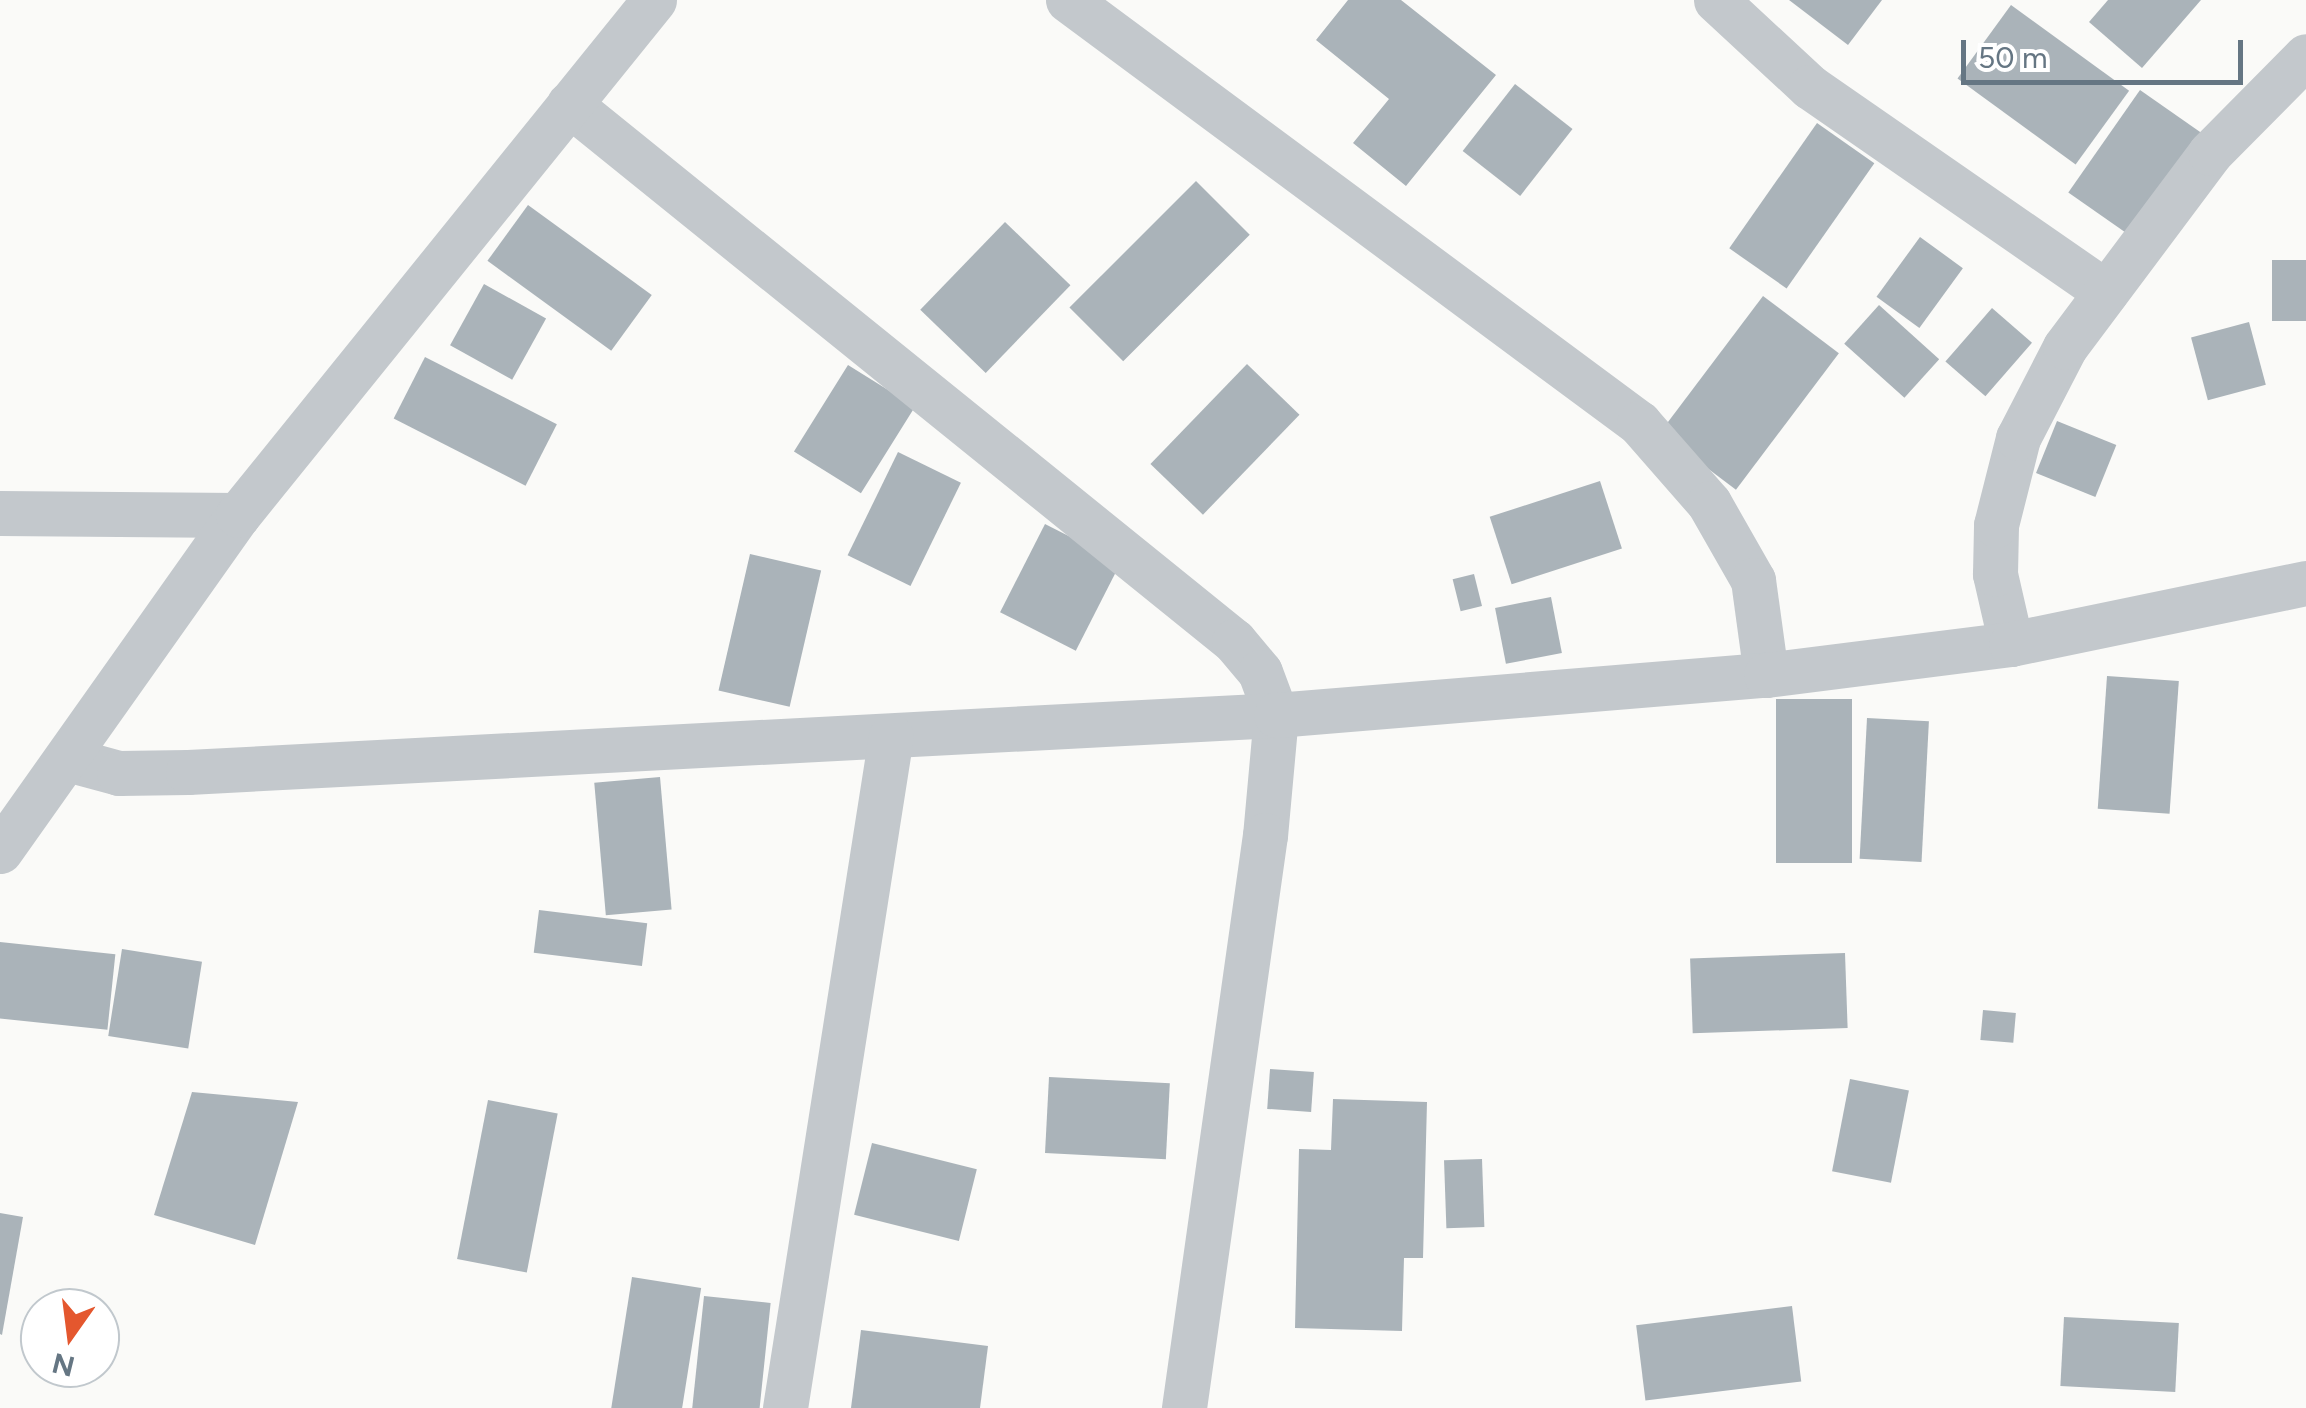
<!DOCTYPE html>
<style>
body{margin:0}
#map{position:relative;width:2306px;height:1408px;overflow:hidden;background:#fafaf8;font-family:Figtree,sans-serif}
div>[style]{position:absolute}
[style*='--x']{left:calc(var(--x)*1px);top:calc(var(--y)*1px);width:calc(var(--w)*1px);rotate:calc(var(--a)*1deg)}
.building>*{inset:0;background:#aab3b9;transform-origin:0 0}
.minor>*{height:45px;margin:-22.5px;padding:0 22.5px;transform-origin:22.5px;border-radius:22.5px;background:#c3c8cc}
span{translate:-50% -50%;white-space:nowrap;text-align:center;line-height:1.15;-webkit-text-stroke:10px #fff;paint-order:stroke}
.north{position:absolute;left:20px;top:1288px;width:100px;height:100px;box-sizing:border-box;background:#fff;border:2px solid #c1c8cd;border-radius:50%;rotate:194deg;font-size:28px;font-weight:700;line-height:40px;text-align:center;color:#657683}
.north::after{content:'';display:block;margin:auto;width:35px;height:45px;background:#e4572e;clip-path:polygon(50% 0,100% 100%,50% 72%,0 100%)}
.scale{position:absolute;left:1961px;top:40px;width:282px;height:45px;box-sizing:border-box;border:5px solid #657683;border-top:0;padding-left:12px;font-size:30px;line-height:35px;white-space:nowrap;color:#657683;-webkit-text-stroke:8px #fff;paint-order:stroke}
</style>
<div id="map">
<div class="building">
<div style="clip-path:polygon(1348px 0,1401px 0,1496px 75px,1406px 186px,1353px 143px,1389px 99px,1316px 40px)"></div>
<div style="clip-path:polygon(1789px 0,1882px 0,1848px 45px)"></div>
<div style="clip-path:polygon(2108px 0,2201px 0,2142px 68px,2089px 22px)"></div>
<div style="left:2011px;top:5px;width:146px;height:91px;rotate:36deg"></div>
<div style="left:1515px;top:84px;width:73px;height:85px;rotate:38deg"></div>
<div style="left:2140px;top:90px;width:76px;height:125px;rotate:35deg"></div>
<div style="left:1817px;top:123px;width:70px;height:153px;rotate:35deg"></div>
<div style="left:1196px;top:181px;width:76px;height:179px;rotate:45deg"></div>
<div style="left:528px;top:205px;width:153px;height:69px;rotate:36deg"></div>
<div style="left:1005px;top:222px;width:91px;height:122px;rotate:44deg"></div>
<div style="left:1920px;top:237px;width:53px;height:74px;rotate:36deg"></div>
<div style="left:2306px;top:260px;width:61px;height:34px;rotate:90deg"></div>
<div style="left:484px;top:284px;width:71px;height:70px;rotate:29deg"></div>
<div style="left:1763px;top:296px;width:95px;height:171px;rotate:37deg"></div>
<div style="left:1879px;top:305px;width:81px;height:52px;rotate:42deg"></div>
<div style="left:1992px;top:308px;width:53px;height:71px;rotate:41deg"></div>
<div style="left:2249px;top:322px;width:65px;height:60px;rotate:75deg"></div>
<div style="left:425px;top:357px;width:148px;height:69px;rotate:27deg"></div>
<div style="left:1247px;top:364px;width:73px;height:139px;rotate:44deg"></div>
<div style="left:848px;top:365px;width:79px;height:102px;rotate:32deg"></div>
<div style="left:2057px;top:421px;width:64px;height:56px;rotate:22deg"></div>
<div style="left:898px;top:452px;width:70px;height:115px;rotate:26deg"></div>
<div style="left:1600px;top:481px;width:71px;height:116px;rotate:72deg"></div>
<div style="left:1045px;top:524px;width:85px;height:99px;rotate:27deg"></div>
<div style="left:750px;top:554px;width:73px;height:140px;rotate:13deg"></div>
<div style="left:1474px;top:574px;width:33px;height:22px;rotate:76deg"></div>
<div style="left:1551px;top:597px;width:57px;height:57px;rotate:79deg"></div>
<div style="left:2107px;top:676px;width:72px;height:133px;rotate:4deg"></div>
<div style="left:1852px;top:699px;width:164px;height:76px;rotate:90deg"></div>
<div style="left:1867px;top:718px;width:62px;height:141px;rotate:3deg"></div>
<div style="left:660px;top:777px;width:133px;height:66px;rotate:85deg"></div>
<div style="left:539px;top:910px;width:109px;height:43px;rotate:7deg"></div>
<div style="left:0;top:942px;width:116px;height:76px;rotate:6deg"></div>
<div style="left:122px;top:949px;width:81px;height:88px;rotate:9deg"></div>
<div style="left:1845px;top:953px;width:75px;height:155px;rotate:88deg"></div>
<div style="left:1983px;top:1010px;width:33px;height:30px;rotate:5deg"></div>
<div style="left:1270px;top:1069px;width:44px;height:40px;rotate:4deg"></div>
<div style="left:1049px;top:1077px;width:121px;height:76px;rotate:3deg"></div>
<div style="left:1850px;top:1079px;width:60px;height:94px;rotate:11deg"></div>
<div style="clip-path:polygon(192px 1092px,298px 1102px,255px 1245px,154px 1215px)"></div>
<div style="clip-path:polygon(1333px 1099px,1427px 1102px,1423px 1258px,1404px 1258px,1402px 1331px,1295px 1328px,1299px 1149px,1331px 1150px)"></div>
<div style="left:488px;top:1100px;width:71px;height:162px;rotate:11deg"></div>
<div style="left:872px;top:1143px;width:108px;height:74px;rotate:14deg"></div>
<div style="left:1482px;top:1159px;width:68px;height:38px;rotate:88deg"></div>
<div style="clip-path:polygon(0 1213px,23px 1217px,2px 1335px,0 1334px)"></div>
<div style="left:632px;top:1277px;width:70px;height:133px;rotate:9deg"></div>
<div style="left:704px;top:1296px;width:67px;height:113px;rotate:6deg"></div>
<div style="left:1792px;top:1306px;width:76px;height:157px;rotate:83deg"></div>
<div style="left:2064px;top:1317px;width:115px;height:69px;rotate:3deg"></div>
<div style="clip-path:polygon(861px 1330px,988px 1346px,980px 1408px,851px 1408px)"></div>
</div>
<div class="minor">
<div style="--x:1068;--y:0;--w:711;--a:36.53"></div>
<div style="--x:1639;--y:423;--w:106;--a:48.8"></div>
<div style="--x:1709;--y:503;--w:89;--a:60.3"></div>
<div style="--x:1753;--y:580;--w:96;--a:82.2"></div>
<div style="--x:1716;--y:0;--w:128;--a:42.8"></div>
<div style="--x:1810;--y:87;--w:360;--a:34.7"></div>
<div style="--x:569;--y:104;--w:855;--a:38.92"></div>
<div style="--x:1234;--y:641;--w:40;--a:50"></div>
<div style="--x:1260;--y:672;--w:46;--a:69.6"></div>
<div style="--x:1276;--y:715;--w:121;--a:95.2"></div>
<div style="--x:1265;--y:835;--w:579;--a:98.05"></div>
<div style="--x:0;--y:513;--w:238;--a:0.5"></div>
<div style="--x:2011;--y:644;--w:72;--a:-102.9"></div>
<div style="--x:1995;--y:574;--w:49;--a:-88.8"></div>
<div style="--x:1996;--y:525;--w:90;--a:-75.8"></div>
<div style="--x:2018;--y:438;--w:102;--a:-62.7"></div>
<div style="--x:2065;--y:347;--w:242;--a:-53.2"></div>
<div style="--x:2210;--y:153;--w:136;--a:-45.3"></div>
<div style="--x:71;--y:760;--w:50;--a:15.2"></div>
<div style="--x:119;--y:773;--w:69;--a:-0.8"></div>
<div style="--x:188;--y:772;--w:1089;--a:-3"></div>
<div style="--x:1276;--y:715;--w:492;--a:-4.7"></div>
<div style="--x:1766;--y:675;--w:247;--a:-7.2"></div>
<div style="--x:2011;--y:644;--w:301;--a:-11.7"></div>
<div style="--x:0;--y:851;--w:412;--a:-54.7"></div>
<div style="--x:238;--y:515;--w:662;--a:-51.07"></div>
<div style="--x:785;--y:1408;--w:680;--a:-81.04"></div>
</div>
<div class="north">N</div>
<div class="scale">50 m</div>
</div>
